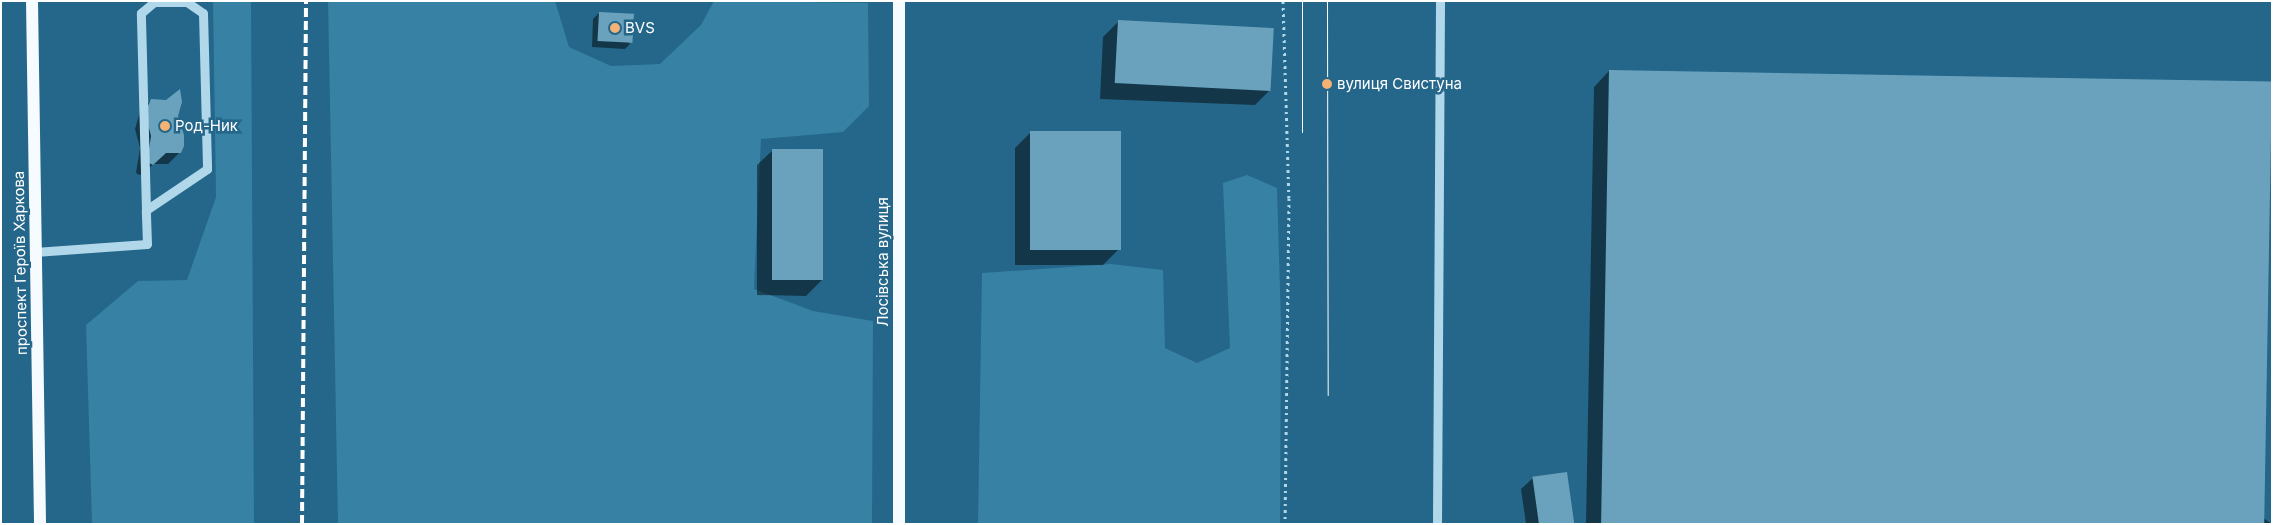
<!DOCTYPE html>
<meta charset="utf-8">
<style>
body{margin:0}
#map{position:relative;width:2273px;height:525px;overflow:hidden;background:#24678a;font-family:Inter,sans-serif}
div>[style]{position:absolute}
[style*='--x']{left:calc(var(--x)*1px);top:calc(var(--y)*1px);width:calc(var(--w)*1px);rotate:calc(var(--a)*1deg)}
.green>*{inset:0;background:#3681a4}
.shadow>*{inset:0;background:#0007}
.building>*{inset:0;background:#6aa2bd;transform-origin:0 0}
.path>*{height:3px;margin-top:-1.5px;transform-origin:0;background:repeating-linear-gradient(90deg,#b1d8ea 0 2.5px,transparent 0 6.5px)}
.minor>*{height:9px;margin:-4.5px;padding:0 4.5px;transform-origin:4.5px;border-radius:4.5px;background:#b1d8ea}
.major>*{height:12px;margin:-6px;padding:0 6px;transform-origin:6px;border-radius:6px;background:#f5fbfe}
.tram>*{height:1px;margin:-0.5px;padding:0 0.5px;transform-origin:0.5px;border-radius:0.5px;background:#fff}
.rail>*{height:4px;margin-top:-2px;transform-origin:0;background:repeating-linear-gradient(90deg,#fff 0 9px,transparent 0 13px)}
.dots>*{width:14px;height:14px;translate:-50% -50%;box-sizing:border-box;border:2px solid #24678a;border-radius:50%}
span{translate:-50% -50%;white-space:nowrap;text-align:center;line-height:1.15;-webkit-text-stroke:5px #24678a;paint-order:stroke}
.poi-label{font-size:15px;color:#fff}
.left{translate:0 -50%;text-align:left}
.street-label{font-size:15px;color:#fff}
.frame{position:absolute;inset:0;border:2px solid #fff;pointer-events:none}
</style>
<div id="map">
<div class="green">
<div style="clip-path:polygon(213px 1px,251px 1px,254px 524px,92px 524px,86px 325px,138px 281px,187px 280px,216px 197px)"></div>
<div style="clip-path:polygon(328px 1px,555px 1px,569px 47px,611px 66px,660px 64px,701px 25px,714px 1px,868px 3px,869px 106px,843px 132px,761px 139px,754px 289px,813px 311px,873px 321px,872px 524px,338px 524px)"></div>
<div style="clip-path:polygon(1247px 175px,1277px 188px,1281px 322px,1280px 524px,978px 524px,982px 273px,1111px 264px,1163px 270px,1165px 348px,1197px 363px,1230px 348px,1223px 183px)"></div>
</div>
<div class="shadow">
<div style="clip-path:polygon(599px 13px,630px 44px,625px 49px,592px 47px,593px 19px)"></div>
<div style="clip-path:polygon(1118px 22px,1271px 89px,1255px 105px,1100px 99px,1103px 37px)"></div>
<div style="clip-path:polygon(1609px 71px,2272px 524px,1586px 524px,1594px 87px)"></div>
<div style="clip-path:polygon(151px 100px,177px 116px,179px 153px,168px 164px,154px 164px,140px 175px,136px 173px,140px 148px,135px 129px,140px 112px)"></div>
<div style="clip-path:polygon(1031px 132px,1119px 249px,1103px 265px,1015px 265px,1015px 148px)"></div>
<div style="clip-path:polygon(773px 150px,822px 280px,806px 296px,757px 295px,757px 165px)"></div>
<div style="clip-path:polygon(1533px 478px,1573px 524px,1526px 524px,1521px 489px)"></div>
</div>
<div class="building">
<div style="left:599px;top:12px;width:35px;height:29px;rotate:3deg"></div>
<div style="left:1118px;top:20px;width:156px;height:63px;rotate:3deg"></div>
<div style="left:1609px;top:70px;width:663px;height:454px;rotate:1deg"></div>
<div style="clip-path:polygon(180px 89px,182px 102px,178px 116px,184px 135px,184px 146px,181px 153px,166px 153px,153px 165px,147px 162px,151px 136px,146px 117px,148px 106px,151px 99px,166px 100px)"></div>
<div style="left:1030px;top:131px;width:91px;height:119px"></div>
<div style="left:772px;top:149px;width:51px;height:131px"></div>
<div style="left:1567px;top:472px;width:52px;height:35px;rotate:82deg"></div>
</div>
<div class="path">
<div style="--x:1283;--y:1;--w:197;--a:88.3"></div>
<div style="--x:1289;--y:198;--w:326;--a:90.7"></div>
</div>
<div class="minor">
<div style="--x:35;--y:252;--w:112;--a:-4.1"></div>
<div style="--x:147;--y:244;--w:34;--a:-92"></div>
<div style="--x:146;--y:210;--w:197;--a:-91.5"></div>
<div style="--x:141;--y:13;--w:17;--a:-40"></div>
<div style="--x:154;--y:2;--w:33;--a:0"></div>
<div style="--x:187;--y:2;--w:19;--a:35"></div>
<div style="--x:203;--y:13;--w:156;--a:88.5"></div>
<div style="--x:207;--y:169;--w:73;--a:146.1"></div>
<div style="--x:1437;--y:524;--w:523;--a:-89.67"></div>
</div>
<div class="major">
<div style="--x:32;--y:1;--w:523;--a:89.12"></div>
<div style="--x:899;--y:524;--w:523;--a:-90"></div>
</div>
<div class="tram">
<div style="--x:1302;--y:1;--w:131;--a:90"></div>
<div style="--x:1327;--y:1;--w:394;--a:89.9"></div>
</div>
<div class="rail">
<div style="--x:302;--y:524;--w:523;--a:-89.56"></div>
</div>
<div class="dots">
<div style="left:615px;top:28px;background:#f4b275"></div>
<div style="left:1327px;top:84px;background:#f4b275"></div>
<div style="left:165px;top:126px;background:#f4b275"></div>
</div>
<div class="poi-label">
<span class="left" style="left:625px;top:28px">BVS</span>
<span class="left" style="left:1337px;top:84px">вулиця Свистуна</span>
<span class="left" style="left:175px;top:126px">Род-Ник</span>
</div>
<div class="street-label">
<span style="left:883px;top:262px;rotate:-90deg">Лосівська вулиця</span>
<span style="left:20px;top:263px;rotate:-91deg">проспект Героїв Харкова</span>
</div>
<div class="frame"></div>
</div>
